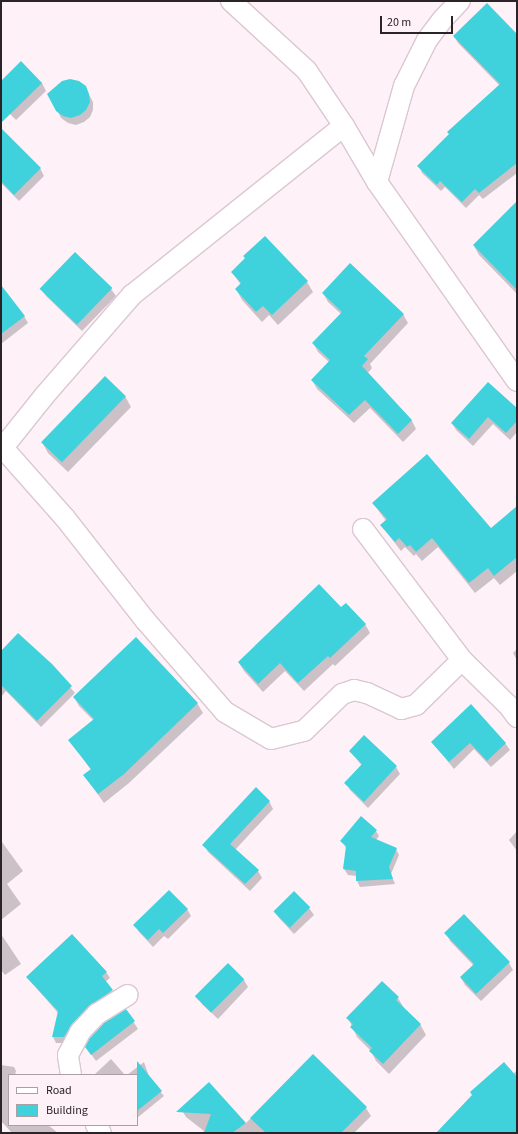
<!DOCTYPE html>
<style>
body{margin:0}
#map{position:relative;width:518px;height:1134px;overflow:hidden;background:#fef2f8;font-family:"Source Sans 3",sans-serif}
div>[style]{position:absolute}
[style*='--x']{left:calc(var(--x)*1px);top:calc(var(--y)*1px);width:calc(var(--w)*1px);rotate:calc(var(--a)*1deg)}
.shadow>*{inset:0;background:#0003}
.building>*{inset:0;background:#40d2dc;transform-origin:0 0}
.roads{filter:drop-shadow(1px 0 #dbc7d1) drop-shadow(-1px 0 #dbc7d1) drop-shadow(0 1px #dbc7d1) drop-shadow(0 -1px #dbc7d1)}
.minor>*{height:20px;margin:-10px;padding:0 10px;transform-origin:10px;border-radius:10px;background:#fff}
span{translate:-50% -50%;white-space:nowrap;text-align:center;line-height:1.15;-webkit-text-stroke:3.5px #fef2f8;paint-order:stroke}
.frame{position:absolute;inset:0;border:2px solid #2a2327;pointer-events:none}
.legend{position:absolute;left:8px;top:1074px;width:130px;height:52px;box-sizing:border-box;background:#fef2f8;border:1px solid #a99fa4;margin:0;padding:5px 7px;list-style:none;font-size:12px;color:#2a2327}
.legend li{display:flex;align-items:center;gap:8px;height:20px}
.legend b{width:20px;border:1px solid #a99fa4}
.scale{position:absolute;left:380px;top:16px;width:73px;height:18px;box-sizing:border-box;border:2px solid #2a2327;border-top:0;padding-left:5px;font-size:12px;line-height:14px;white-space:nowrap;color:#2a2327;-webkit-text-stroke:3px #fef2f8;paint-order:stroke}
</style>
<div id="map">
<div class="shadow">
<div style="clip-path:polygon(517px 35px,517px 173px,483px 199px,479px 195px,466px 208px,445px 187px,441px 191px,422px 173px,419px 166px,500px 86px,458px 43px,454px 36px)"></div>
<div style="clip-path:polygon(21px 63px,42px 83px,46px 91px,16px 120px,1px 105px,1px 83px)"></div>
<div style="clip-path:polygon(85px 87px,93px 102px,93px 110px,90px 117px,84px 122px,76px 125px,68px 123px,61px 118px,57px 110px)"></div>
<div style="clip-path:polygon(1px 130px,40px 168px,44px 176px,19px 201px,1px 183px)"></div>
<div style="clip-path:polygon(517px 215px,517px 294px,479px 255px,474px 246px)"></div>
<div style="clip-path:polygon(75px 254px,111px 289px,116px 296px,82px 331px,46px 296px,41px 289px)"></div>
<div style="clip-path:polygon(232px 272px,307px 282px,313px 292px,278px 325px,269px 315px,262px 322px,242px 300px,236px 289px,241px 285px)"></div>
<div style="clip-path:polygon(323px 293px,403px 314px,408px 323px,370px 364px,372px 368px,367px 374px,412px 421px,416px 429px,403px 442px,370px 408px,354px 423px,317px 389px,312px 380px,329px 362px,318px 352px,313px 343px,341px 314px,328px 302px)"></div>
<div style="clip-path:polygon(1px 303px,24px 316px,28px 323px,1px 344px)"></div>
<div style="clip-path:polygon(125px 396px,131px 407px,68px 472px,48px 453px,42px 442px)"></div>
<div style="clip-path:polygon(517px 411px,517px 432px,510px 440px,493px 424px,473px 446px,456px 430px,452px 423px)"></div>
<div style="clip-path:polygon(373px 503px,491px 529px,517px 508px,517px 571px,500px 585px,494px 578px,475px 593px,438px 547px,422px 561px,416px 554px,414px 556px,405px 547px,401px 551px,381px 525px,386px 521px)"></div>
<div style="clip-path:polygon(341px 609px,365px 624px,370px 633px,335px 666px,333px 664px,304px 691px,285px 671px,263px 692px,244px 671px,239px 663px)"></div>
<div style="clip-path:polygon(517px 649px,517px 660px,513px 653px)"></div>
<div style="clip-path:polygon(1px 652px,51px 665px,75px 693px,41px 727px,6px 691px,1px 697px)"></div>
<div style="clip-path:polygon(74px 697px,197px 703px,203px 713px,129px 783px,104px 803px,84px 775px,91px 770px,70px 740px,94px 721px,79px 706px)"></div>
<div style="clip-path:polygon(364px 736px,396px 767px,400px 774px,368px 808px,350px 790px,346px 783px,362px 766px,350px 751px)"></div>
<div style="clip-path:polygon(432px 742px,505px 743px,510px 750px,491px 767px,474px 749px,454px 769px)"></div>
<div style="clip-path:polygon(269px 801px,273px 809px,235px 850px,258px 871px,262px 878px,250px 891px,208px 852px,204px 845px)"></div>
<div style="clip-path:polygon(376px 831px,379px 836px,376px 840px,396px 849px,399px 855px,391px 874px,395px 884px,360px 887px,357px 881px,357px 876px,348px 875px,344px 869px,347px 849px,341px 841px)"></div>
<div style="clip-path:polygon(517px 831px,517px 851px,509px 840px)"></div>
<div style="clip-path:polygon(2px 842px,23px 871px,7px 884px,21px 904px,1px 920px)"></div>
<div style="clip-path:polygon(294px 892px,309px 908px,314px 915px,294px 934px,279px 918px,274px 911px)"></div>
<div style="clip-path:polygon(187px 909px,191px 916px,168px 939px,164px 936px,153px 947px,139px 932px,135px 925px)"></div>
<div style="clip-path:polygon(464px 916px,509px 963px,513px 970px,481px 1001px,465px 985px,461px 978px,474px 966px,450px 941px,446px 933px)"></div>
<div style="clip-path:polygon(1px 934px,21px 964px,5px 975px,1px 970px)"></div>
<div style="clip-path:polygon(228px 965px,244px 980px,248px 987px,218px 1019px,202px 1004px,198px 997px)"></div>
<div style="clip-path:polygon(106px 972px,110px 978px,105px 982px,115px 996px,67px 1043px,56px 1043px,53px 1037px,58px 1013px,27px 977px)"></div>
<div style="clip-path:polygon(398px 998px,404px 1008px,420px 1024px,426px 1035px,389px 1074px,376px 1061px,371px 1051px,357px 1037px,348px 1018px)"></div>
<div style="clip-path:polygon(126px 1010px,138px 1029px,96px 1061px,91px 1054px)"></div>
<div style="clip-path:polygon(313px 1056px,366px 1108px,371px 1116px,354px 1133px,202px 1133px,204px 1131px,186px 1117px,181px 1109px,209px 1083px,245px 1124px)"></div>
<div style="clip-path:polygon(111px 1059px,125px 1075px,94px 1075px)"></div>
<div style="clip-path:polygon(144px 1062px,150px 1079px,164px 1096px,137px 1118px,137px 1075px,127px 1075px)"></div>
<div style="clip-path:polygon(1px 1065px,14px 1067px,16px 1071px,15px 1075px,9px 1075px,9px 1125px,48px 1125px,58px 1133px,12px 1133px,1px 1121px)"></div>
<div style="clip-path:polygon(517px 1070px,517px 1133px,476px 1133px,513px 1074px)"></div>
</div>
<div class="building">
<div style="clip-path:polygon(487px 3px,517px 34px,517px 163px,479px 193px,475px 189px,462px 202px,440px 181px,437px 185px,417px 166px,449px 134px,447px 132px,500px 84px,453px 36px)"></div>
<div style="clip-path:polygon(21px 61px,42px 83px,1px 123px,1px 81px)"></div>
<div style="clip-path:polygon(70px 79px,79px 81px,86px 86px,89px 94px,90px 102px,86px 110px,80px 115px,71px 118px,63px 116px,56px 111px,47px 94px,62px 81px)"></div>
<div style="clip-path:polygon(1px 128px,41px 168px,14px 195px,1px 181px)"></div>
<div style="clip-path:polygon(517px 201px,517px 290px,473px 245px)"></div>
<div style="clip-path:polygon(265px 236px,308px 281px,272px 315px,263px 306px,256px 312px,235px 289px,241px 283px,231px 272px,245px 258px,243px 256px)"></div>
<div style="left:75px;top:252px;width:52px;height:51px;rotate:44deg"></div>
<div style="clip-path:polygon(350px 263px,404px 314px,364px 356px,368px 359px,362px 366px,412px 420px,398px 434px,365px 400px,349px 415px,311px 380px,330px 360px,312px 343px,342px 312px,322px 293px)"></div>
<div style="clip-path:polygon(1px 285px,25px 316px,1px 334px)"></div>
<div style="left:105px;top:376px;width:29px;height:92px;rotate:44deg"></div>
<div style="clip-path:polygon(488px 382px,517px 408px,517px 421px,506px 433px,488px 417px,469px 439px,451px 423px)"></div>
<div style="clip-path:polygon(427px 454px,491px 528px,517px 506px,517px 557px,494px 576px,488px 568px,469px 583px,432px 538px,416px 552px,410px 545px,407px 547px,399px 538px,395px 542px,380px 525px,387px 519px,372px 503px)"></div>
<div style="clip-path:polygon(319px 584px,341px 607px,346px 603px,366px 624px,330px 658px,328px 656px,298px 683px,280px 663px,258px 684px,238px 662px)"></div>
<div style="clip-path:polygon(18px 633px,52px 664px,72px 686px,37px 721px,1px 685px,1px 651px)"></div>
<div style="clip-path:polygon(136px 637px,198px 703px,124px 774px,98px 794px,83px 775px,91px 769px,68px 740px,94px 719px,73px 697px)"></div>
<div style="clip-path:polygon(471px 704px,506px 743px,487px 761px,470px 743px,449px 762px,431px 742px)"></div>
<div style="clip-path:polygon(364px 735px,397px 766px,364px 802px,344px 783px,362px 764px,349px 751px)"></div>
<div style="clip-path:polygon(256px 787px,270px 801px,230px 844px,259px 870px,245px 884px,202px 845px)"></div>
<div style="clip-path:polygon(361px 816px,377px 830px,371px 837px,397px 848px,389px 867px,393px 879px,356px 881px,356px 871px,343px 869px,346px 846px,340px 841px)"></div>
<div style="clip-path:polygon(169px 890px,188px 909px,163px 933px,159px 929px,148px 940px,133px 925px)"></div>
<div style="left:294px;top:891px;width:23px;height:29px;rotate:45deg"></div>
<div style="clip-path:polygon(464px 914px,510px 962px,476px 994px,460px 977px,474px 964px,444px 933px)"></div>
<div style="clip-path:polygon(72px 934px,107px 972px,102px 976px,113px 990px,89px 1006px,72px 1024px,64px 1037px,52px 1037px,58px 1011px,26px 977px)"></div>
<div style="left:228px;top:963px;width:23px;height:47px;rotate:45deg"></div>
<div style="clip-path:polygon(382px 981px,399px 997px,396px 1000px,421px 1024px,383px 1064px,369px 1051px,372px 1048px,350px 1027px,353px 1024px,346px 1018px)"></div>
<div style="clip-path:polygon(126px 1009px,135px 1021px,91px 1055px,85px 1047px,89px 1039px,104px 1023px)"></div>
<div style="clip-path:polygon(313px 1054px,367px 1107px,341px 1133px,266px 1133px,250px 1118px)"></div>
<div style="clip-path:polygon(137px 1061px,162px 1091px,137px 1111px)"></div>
<div style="clip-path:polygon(504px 1062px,517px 1077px,517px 1133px,436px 1133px,472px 1095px,470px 1092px)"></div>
<div style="clip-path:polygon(209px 1082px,246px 1123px,232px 1133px,204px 1133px,211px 1114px,176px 1112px)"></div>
</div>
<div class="roads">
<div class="minor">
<div style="--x:231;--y:1;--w:103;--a:42.6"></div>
<div style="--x:307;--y:71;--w:66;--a:56.1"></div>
<div style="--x:344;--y:126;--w:65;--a:59.5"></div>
<div style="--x:377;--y:182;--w:243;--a:54.9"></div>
<div style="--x:377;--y:182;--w:100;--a:-74.3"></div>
<div style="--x:404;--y:86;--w:51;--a:-63.4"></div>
<div style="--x:427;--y:40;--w:26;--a:-53"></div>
<div style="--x:443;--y:19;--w:25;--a:-47"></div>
<div style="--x:3;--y:448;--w:94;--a:48.5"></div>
<div style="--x:65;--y:518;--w:130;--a:51.9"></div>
<div style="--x:145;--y:620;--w:122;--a:49"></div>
<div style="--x:225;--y:712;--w:53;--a:30.4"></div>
<div style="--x:271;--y:739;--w:34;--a:-14"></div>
<div style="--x:304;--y:731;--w:53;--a:-44.2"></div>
<div style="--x:342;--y:694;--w:13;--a:-18"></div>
<div style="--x:354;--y:690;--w:13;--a:13"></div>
<div style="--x:367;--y:693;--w:38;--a:25"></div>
<div style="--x:401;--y:709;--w:16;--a:-15"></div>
<div style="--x:416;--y:705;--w:64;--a:-44.4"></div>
<div style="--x:1;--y:450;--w:70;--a:-51.3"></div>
<div style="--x:45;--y:395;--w:133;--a:-49"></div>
<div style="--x:132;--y:295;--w:271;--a:-38.6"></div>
<div style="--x:363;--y:529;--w:164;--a:52.9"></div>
<div style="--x:462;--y:660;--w:64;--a:44.4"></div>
<div style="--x:508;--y:705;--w:15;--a:53"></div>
<div style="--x:71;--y:1075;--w:20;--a:-99"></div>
<div style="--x:68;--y:1055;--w:26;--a:-62"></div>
<div style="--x:80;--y:1032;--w:25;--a:-47"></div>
<div style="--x:97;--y:1014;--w:36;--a:-32"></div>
<div style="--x:96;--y:1125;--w:9;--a:58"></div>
</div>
</div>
<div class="frame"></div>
<ul class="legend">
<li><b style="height:5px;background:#fff"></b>Road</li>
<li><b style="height:11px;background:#40d2dc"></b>Building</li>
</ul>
<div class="scale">20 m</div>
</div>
